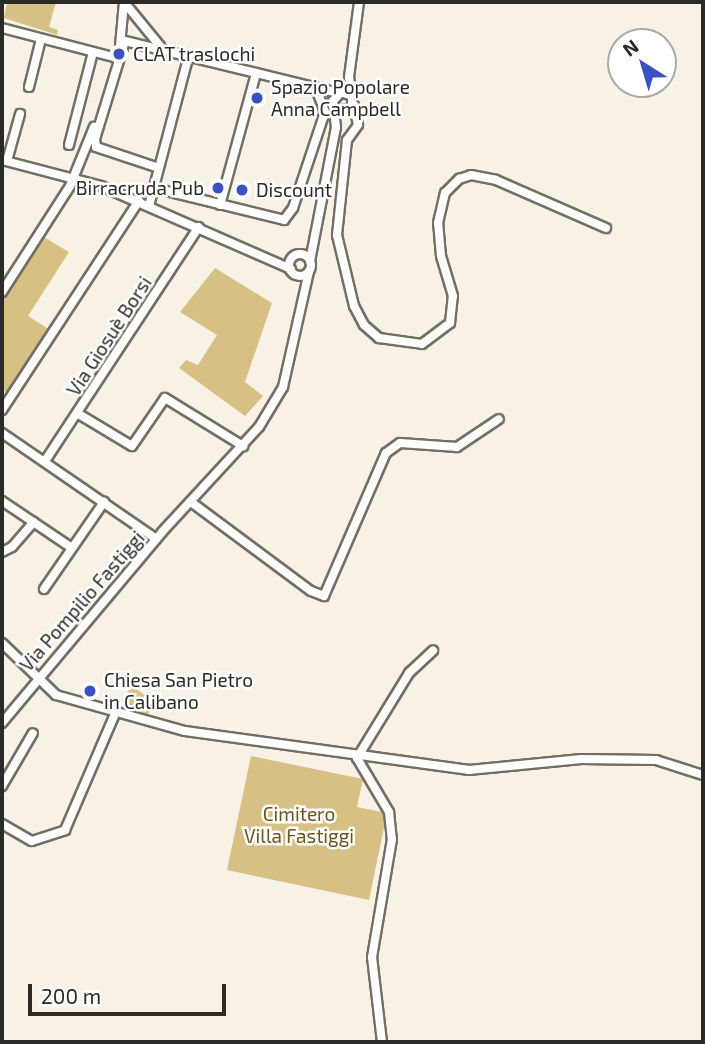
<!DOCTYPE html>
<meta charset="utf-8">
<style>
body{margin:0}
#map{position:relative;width:705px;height:1044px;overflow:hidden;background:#f7f2e5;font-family:"Exo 2",sans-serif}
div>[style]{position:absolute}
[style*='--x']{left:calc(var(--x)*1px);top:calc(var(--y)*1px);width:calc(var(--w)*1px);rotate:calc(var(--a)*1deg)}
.green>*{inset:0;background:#d6c084;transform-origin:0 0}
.roads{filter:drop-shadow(2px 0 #746f64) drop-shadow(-2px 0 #746f64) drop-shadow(0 2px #746f64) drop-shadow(0 -2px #746f64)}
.minor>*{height:8px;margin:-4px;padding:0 4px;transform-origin:4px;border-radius:4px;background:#fff}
.minor>.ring{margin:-4px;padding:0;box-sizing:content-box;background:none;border:8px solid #fff;border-radius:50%}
.dots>*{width:19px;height:19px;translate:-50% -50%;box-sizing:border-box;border:4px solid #fff;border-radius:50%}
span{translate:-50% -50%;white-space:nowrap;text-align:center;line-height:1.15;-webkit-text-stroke:5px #fff;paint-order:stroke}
.poi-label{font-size:19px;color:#2c2a26}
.left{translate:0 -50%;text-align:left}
.right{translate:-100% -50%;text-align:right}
.street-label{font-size:19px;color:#2c2a26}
.park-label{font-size:19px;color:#68551d}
.frame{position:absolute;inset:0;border:4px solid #2c2a26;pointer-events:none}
.north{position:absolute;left:607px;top:28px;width:70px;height:70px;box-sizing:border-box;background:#fff;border:2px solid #abaaa8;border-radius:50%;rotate:323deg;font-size:19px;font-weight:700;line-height:28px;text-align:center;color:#2c2a26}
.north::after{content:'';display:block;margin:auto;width:24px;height:32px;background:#3a51c4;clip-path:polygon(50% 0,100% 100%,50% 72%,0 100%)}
.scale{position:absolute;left:28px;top:984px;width:198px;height:32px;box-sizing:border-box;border:4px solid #2c2a26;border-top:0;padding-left:9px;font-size:21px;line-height:24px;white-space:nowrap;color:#2c2a26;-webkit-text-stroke:5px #fff;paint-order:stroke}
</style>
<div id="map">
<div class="green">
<div style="clip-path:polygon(7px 2px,56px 2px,49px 27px,58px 30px,57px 35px,4px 18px)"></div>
<div style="clip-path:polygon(42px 236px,69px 252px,28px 316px,50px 330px,8px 394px,2px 389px,2px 298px)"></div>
<div style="clip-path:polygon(215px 268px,272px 303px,245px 382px,263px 396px,245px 416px,179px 368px,186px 360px,198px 365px,217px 335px,180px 312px)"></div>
<div style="left:132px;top:686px;width:29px;height:17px;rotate:35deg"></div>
<div style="clip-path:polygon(251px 756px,363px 779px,357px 807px,387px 813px,369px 900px,227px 870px)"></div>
</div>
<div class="roads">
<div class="minor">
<div style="--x:124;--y:2;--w:57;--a:50.7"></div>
<div style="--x:2;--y:28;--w:119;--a:14.6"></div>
<div style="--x:120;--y:46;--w:44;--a:-84.8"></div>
<div style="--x:29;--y:87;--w:49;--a:-76"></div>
<div style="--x:352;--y:96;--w:19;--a:-99"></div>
<div style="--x:349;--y:77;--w:76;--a:-82.4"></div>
<div style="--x:354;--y:105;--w:20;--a:79"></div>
<div style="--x:358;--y:125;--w:19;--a:126"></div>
<div style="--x:347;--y:140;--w:96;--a:96"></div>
<div style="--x:337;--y:235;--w:73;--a:76.5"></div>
<div style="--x:354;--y:306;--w:21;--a:62"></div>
<div style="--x:364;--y:325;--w:20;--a:41"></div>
<div style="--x:379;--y:338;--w:43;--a:7.9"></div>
<div style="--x:422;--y:344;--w:35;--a:-37"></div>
<div style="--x:450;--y:323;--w:27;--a:-84"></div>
<div style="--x:453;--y:296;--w:42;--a:-106.7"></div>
<div style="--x:441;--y:256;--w:33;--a:-95"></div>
<div style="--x:438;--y:223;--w:31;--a:-77"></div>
<div style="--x:445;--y:193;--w:20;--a:-45"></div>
<div style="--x:459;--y:179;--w:13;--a:-18"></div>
<div style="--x:471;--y:175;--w:25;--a:11"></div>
<div style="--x:496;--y:180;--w:120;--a:23.6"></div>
<div style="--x:69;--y:145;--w:96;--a:-75.5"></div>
<div style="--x:2;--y:160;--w:102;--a:14.7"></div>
<div style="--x:101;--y:186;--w:207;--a:23.6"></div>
<div style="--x:7;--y:161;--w:49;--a:-74.5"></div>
<div style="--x:159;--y:168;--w:66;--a:-161.6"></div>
<div style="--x:96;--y:147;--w:8;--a:-97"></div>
<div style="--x:95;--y:139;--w:102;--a:-73"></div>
<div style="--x:125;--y:41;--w:219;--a:13.7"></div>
<div style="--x:154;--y:188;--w:134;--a:13.8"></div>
<div style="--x:284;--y:220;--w:15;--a:-53"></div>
<div style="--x:293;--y:208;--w:101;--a:-71.6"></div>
<div style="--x:325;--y:112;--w:26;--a:-111"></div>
<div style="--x:220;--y:205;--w:137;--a:-74.7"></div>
<div style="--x:149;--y:206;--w:156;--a:-75.2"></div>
<div class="ring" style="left:289px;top:254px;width:14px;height:14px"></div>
<div style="--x:310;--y:261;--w:136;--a:-79"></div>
<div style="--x:336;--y:127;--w:26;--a:-97"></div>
<div style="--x:333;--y:101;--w:12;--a:-48"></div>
<div style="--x:341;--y:92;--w:12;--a:20"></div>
<div style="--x:352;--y:96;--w:13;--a:90"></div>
<div style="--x:352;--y:109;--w:16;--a:176"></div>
<div style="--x:2;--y:292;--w:126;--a:-57.3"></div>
<div style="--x:70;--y:186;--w:64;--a:-67.9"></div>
<div style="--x:2;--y:410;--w:250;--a:-56.8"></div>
<div style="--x:77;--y:413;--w:64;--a:31"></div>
<div style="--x:132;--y:446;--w:58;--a:-55.5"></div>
<div style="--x:165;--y:398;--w:92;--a:31.6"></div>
<div style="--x:2;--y:433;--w:187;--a:34.5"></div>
<div style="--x:45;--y:461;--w:280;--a:-56.7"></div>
<div style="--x:2;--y:501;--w:84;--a:33.9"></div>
<div style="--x:191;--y:502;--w:149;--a:36.6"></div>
<div style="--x:311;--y:591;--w:14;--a:21"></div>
<div style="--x:324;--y:596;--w:156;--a:-66.6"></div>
<div style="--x:386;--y:453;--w:17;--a:-36"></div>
<div style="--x:400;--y:443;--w:57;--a:4"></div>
<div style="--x:457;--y:447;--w:50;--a:-33.7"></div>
<div style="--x:2;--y:552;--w:11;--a:-27"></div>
<div style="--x:12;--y:547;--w:33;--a:-49"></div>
<div style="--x:44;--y:589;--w:106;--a:-55.4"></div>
<div style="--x:2;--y:643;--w:75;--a:43.9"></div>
<div style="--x:56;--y:695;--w:134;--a:15.6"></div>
<div style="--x:185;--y:731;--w:287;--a:7.8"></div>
<div style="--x:469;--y:770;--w:113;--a:-5.6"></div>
<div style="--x:581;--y:759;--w:75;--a:0.8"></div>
<div style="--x:656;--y:760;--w:49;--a:17.7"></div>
<div style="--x:2;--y:723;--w:249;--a:-50"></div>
<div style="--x:162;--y:532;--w:143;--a:-47.3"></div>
<div style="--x:259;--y:427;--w:47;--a:-59"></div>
<div style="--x:283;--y:387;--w:118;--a:-77.3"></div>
<div style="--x:357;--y:758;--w:63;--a:59.3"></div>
<div style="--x:389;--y:812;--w:27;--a:84"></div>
<div style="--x:392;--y:839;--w:120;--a:99.6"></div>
<div style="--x:372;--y:957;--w:86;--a:83.3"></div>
<div style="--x:357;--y:758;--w:100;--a:-58.5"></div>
<div style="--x:409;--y:673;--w:33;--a:-43"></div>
<div style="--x:2;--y:786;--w:61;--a:-59.7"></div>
<div style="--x:2;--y:824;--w:34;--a:30"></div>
<div style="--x:32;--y:841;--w:35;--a:-18"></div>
<div style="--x:65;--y:830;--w:126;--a:-66.7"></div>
</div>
</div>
<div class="dots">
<div style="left:119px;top:54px;background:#3a51c4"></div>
<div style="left:257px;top:98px;background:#3a51c4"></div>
<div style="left:218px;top:188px;background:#3a51c4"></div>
<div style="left:242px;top:190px;background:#3a51c4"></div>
<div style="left:90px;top:691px;background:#3a51c4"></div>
</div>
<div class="poi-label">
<span class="left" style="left:133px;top:54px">CLAT traslochi</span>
<span class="left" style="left:271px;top:98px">Spazio Popolare<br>Anna Campbell</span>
<span class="right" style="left:204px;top:188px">Birracruda Pub</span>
<span class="left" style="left:256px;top:190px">Discount</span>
<span class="left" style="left:104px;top:691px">Chiesa San Pietro<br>in Calibano</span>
</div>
<div class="street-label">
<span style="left:109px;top:336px;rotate:-57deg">Via Giosuè Borsi</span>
<span style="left:82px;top:601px;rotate:-49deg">Via Pompilio Fastiggi</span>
</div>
<div class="park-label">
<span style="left:299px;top:825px">Cimitero<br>Villa Fastiggi</span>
</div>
<div class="frame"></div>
<div class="north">N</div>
<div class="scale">200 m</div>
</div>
